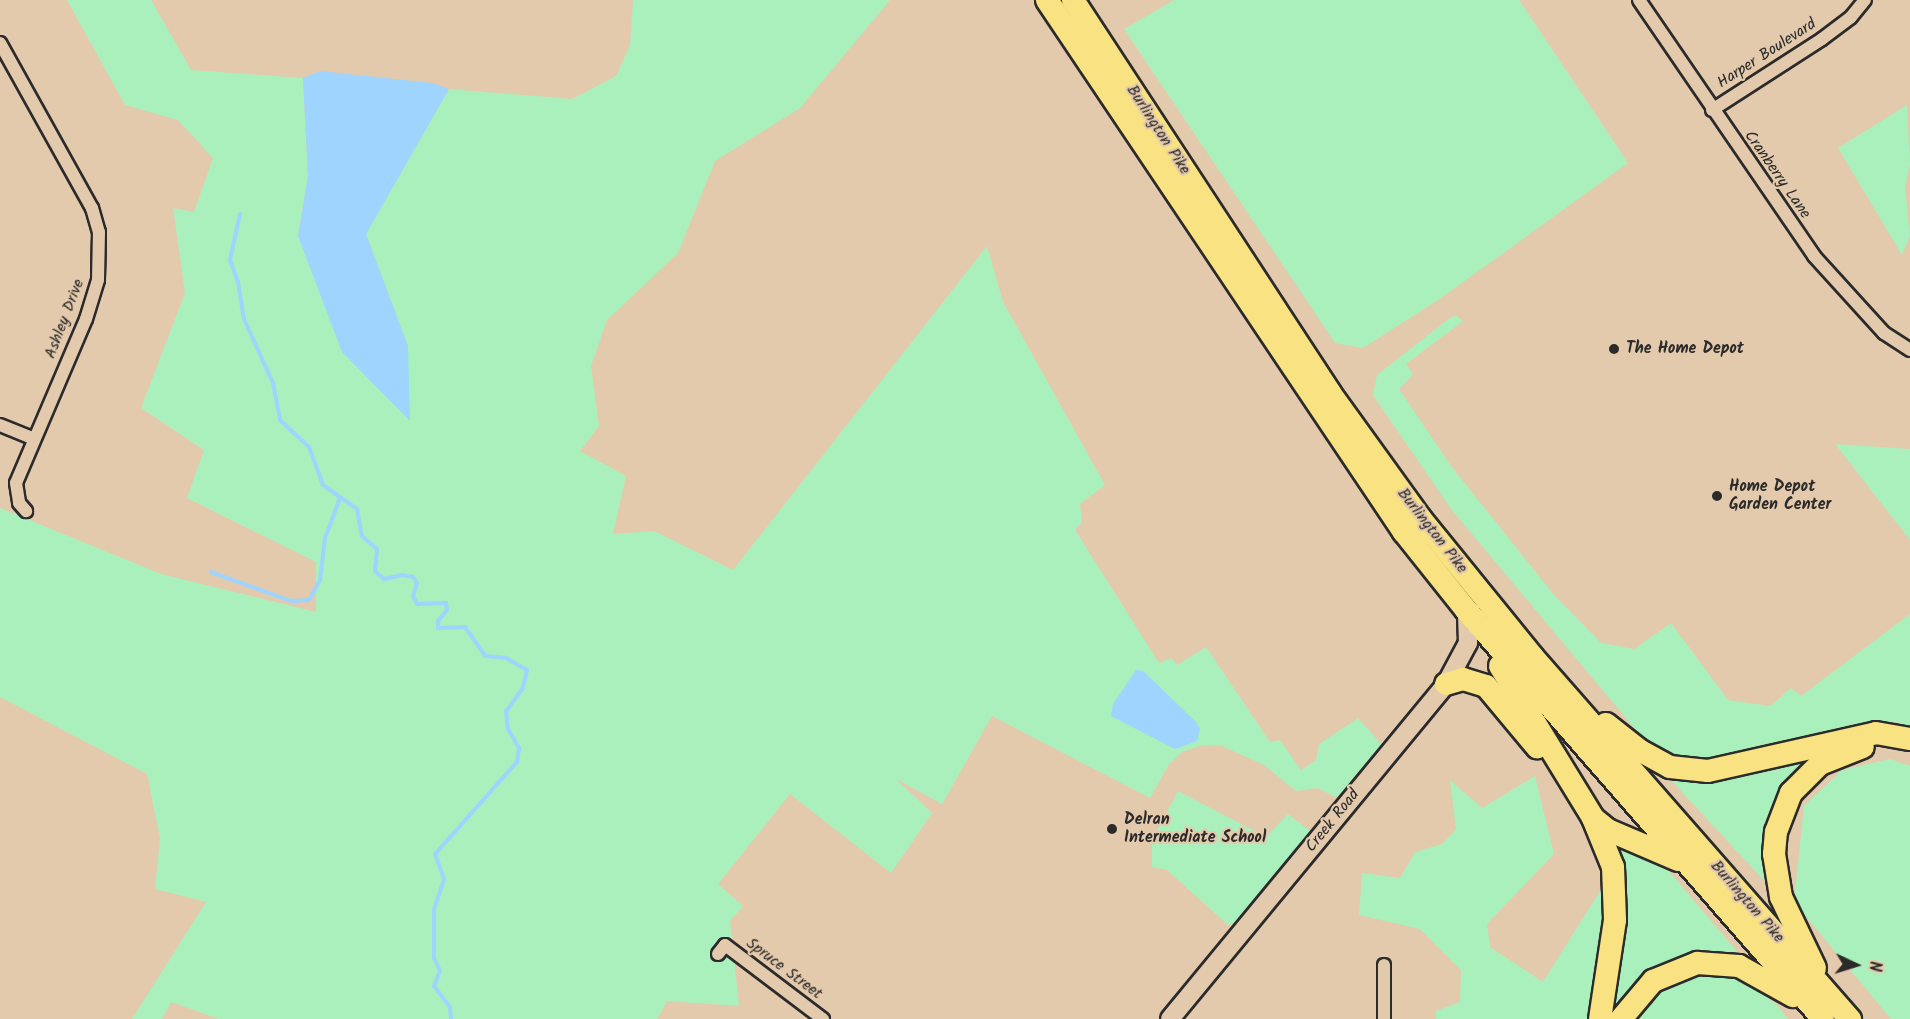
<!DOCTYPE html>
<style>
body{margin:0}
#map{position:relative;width:1910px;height:1019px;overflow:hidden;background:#e4caac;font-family:Kalam,sans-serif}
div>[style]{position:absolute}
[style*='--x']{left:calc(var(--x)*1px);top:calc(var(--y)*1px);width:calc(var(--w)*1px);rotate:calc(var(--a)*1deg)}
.green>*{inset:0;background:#aaf0bd}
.water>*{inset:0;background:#9ed4fd}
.stream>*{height:4px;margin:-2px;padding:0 2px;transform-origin:2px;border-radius:2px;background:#9ed4fd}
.roads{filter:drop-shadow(2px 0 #2b2b2b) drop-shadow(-2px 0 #2b2b2b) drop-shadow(0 2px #2b2b2b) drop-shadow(0 -2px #2b2b2b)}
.street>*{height:12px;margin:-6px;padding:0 6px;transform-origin:6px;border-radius:6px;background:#e4caac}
.secondary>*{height:18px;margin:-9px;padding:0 9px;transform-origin:9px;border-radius:9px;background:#e4caac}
.highway>*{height:22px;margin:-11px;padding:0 11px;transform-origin:11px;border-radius:11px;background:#f8e281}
.dots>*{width:16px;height:16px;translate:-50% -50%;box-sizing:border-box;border:3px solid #e4caac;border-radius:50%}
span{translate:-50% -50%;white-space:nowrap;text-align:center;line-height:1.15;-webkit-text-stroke:4.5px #e4caac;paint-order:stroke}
.street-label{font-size:16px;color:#2b2b2b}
.poi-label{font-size:16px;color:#2b2b2b;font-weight:700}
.left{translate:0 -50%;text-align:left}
.north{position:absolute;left:1826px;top:935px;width:60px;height:60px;-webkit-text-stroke:4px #e4caac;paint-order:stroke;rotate:94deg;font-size:16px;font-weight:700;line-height:24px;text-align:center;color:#2b2b2b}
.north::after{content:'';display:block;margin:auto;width:21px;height:27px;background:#2b2b2b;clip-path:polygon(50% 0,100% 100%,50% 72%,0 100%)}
</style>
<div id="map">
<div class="green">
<div style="clip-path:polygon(67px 0,151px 0,191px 70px,303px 78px,308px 176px,298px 236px,408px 346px,366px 234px,449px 89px,572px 99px,616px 76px,630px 45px,633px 0,890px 0,800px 108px,715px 161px,678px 253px,607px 320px,591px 366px,599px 426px,580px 451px,626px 476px,613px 534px,654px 531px,733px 570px,987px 246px,1003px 302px,1105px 485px,1080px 504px,1082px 522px,1075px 530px,1159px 663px,1171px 658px,1177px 665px,1206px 647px,1270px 742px,1280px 740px,1301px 770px,1316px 760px,1319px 744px,1358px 718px,1382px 745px,1350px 788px,1335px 797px,1318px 788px,1296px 791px,1264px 765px,1222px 746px,1202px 745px,1182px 752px,1169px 764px,1150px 798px,992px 716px,942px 804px,896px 779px,932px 813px,891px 873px,790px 794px,718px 884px,743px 906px,730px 921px,739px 1006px,667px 1001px,657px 1019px,219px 1019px,171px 1002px,162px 1019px,132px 1019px,206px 902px,155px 889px,160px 838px,147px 774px,0 697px,0 508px,161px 574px,316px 612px,316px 562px,187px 498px,204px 450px,141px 408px,185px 293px,173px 208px,194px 212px,213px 158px,178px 120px,125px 105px)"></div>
<div style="clip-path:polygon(1174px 0,1519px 0,1628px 163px,1441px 298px,1363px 348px,1335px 343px,1124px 29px)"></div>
<div style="clip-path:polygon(1907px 105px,1910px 164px,1905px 187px,1910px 235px,1902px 255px,1838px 148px)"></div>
<div style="clip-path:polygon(1457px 316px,1463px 321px,1406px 364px,1413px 374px,1399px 389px,1451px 466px,1554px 595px,1601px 643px,1634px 649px,1671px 623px,1728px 700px,1770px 706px,1791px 688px,1801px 696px,1910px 614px,1910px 727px,1896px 722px,1838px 729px,1716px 760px,1672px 759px,1646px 742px,1451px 509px,1373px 395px,1377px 375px,1451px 317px)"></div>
<div style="clip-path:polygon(1835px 444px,1910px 449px,1910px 540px)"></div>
<div style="clip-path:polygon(1826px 749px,1783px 782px,1767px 829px,1769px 886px,1668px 777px,1741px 778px)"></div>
<div style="clip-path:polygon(1890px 759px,1910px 766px,1910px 1019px,1891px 1019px,1794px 902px,1804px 806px,1842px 770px)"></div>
<div style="clip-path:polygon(1535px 776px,1554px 854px,1487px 924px,1490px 947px,1543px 982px,1600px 891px,1607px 894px,1593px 1019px,1436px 1019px,1436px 1011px,1460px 1002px,1461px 970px,1420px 929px,1359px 915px,1362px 873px,1400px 878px,1415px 852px,1442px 844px,1456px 829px,1450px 780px,1482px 808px)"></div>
<div style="clip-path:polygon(1178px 791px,1266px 837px,1288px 814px,1309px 830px,1310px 834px,1239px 921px,1228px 925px,1167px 870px,1152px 867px,1152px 841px)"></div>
<div style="clip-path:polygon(1615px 840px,1662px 863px,1746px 962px,1723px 956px,1669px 961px,1629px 990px,1611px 1019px)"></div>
<div style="clip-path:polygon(1732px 973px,1776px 1004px,1788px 1019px,1633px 1019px,1674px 979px)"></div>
</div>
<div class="water">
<div style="clip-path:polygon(320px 71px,432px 83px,449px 89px,366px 234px,408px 346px,410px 421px,342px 352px,298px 236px,308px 176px,303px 78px)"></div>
<div style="clip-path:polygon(1136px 670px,1143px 671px,1196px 722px,1200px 729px,1197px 741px,1175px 749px,1111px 716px,1113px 704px)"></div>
</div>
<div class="stream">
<div style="--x:240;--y:214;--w:47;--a:102.3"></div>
<div style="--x:230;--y:260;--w:23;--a:70"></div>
<div style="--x:238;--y:282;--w:37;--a:81"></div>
<div style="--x:244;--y:319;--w:70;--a:65.6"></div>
<div style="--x:273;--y:383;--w:38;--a:79"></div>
<div style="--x:280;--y:420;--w:40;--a:43"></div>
<div style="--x:309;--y:447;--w:40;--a:69.8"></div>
<div style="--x:323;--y:485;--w:42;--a:35.2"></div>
<div style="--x:357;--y:509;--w:27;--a:80"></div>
<div style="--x:362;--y:536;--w:20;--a:41"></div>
<div style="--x:377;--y:549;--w:22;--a:95"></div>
<div style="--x:375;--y:571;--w:12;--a:42"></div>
<div style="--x:384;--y:579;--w:19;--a:-12"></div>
<div style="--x:403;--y:575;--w:10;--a:11"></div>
<div style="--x:413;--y:577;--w:7;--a:56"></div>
<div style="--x:417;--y:583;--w:14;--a:107"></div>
<div style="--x:413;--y:596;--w:9;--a:63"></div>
<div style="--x:417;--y:604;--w:29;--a:-2"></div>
<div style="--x:446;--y:603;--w:7;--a:82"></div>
<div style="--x:447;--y:610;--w:14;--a:129"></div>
<div style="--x:438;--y:621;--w:7;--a:90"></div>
<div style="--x:438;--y:628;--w:27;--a:-2"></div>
<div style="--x:465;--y:627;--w:35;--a:55"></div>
<div style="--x:485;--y:656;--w:21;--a:5"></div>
<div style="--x:506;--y:658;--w:24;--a:30"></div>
<div style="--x:527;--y:670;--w:18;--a:103"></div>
<div style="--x:523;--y:688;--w:29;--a:126"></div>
<div style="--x:506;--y:711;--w:18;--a:84"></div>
<div style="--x:508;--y:729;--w:22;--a:60"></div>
<div style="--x:519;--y:748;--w:14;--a:98"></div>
<div style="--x:517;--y:762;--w:123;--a:131.7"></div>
<div style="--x:435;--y:854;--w:27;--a:70"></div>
<div style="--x:444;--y:879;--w:32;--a:108"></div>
<div style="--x:434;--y:909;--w:49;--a:90"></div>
<div style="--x:434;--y:958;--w:14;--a:65"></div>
<div style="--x:440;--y:971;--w:16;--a:112"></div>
<div style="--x:434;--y:986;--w:26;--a:53"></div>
<div style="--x:450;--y:1007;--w:12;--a:85"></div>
<div style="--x:211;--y:572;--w:85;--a:19.9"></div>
<div style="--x:291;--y:601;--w:18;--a:-3"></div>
<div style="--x:309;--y:600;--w:23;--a:-61"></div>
<div style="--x:320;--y:580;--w:42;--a:-83.2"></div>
<div style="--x:325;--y:538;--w:43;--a:-69.4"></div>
</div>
<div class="roads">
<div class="street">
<div style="--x:1639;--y:0;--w:310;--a:55.6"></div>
<div style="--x:1814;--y:256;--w:104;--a:47.7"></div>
<div style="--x:1884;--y:333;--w:31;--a:33"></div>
<div style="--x:0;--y:43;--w:189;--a:60.9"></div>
<div style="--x:92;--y:208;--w:25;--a:74"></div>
<div style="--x:99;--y:232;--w:48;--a:91.2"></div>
<div style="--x:98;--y:280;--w:41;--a:107.1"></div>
<div style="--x:86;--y:319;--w:178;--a:113.1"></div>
<div style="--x:16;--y:483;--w:20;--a:81"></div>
<div style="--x:19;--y:503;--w:11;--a:49"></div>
<div style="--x:1712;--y:110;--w:131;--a:-32.8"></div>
<div style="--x:1822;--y:39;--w:36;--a:-37"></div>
<div style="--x:1851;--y:17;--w:22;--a:-51"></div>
<div style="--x:0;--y:425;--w:37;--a:22"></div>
<div style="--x:718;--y:954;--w:11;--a:-52"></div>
<div style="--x:725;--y:945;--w:123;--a:37.1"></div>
<div style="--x:1384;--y:1019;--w:54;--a:-90"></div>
</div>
<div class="secondary">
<div style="--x:1170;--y:1019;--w:434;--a:-50.5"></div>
<div style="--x:1446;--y:684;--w:47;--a:-61.8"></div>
<div style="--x:1468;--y:643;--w:32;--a:-92"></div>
</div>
<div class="highway">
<div style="--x:1047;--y:0;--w:641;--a:56.14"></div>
<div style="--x:1404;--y:532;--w:101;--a:51.4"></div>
<div style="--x:1467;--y:611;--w:541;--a:48.89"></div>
<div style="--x:1073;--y:0;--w:470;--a:56.8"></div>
<div style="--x:1330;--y:393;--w:154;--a:54.2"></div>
<div style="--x:1420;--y:518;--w:178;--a:50.9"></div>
<div style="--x:1532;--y:656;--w:483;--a:48.8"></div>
<div style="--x:1500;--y:666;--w:178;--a:58.5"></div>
<div style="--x:1593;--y:818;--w:53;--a:67.8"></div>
<div style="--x:1613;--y:867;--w:53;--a:87.8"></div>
<div style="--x:1615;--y:920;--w:100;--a:98.6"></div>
<div style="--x:1446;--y:684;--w:18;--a:-16"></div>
<div style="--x:1463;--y:679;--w:24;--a:17"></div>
<div style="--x:1486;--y:686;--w:80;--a:50.1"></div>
<div style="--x:1606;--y:724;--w:42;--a:38.2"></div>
<div style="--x:1639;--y:750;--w:35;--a:29"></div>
<div style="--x:1670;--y:767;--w:38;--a:6"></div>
<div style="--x:1708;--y:771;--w:172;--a:-12.7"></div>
<div style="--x:1876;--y:733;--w:35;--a:10"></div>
<div style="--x:1593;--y:818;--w:19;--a:39"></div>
<div style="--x:1608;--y:830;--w:76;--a:23.2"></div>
<div style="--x:1815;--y:968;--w:79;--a:-115.6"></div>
<div style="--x:1781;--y:897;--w:44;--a:-99.2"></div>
<div style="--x:1774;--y:854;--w:22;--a:-85"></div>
<div style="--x:1776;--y:832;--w:42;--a:-69"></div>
<div style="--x:1791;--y:793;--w:41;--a:-45"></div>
<div style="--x:1820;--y:764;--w:46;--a:-21.6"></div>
<div style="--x:1621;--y:1019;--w:50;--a:-49.9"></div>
<div style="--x:1653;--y:981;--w:48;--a:-22.2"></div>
<div style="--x:1697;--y:963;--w:42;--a:4.1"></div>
<div style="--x:1739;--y:966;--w:62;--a:29.1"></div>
</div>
</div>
<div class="dots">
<div style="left:1614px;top:349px;background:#2b2b2b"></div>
<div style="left:1717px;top:496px;background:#2b2b2b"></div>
<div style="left:1112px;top:829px;background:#2b2b2b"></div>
</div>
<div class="street-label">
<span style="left:1767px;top:54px;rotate:-33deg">Harper Boulevard</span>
<span style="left:1158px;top:130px;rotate:57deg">Burlington Pike</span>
<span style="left:1777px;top:175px;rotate:55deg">Cranberry Lane</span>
<span style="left:65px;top:319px;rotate:-69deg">Ashley Drive</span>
<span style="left:1432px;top:531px;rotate:52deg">Burlington Pike</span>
<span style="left:1333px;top:821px;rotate:-51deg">Creek Road</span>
<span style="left:1747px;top:902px;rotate:49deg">Burlington Pike</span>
<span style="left:784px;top:969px;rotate:37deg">Spruce Street</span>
</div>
<div class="poi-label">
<span class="left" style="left:1626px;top:349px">The Home Depot</span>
<span class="left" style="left:1729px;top:496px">Home Depot<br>Garden Center</span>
<span class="left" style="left:1124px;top:829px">Delran<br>Intermediate School</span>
</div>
<div class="north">N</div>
</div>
